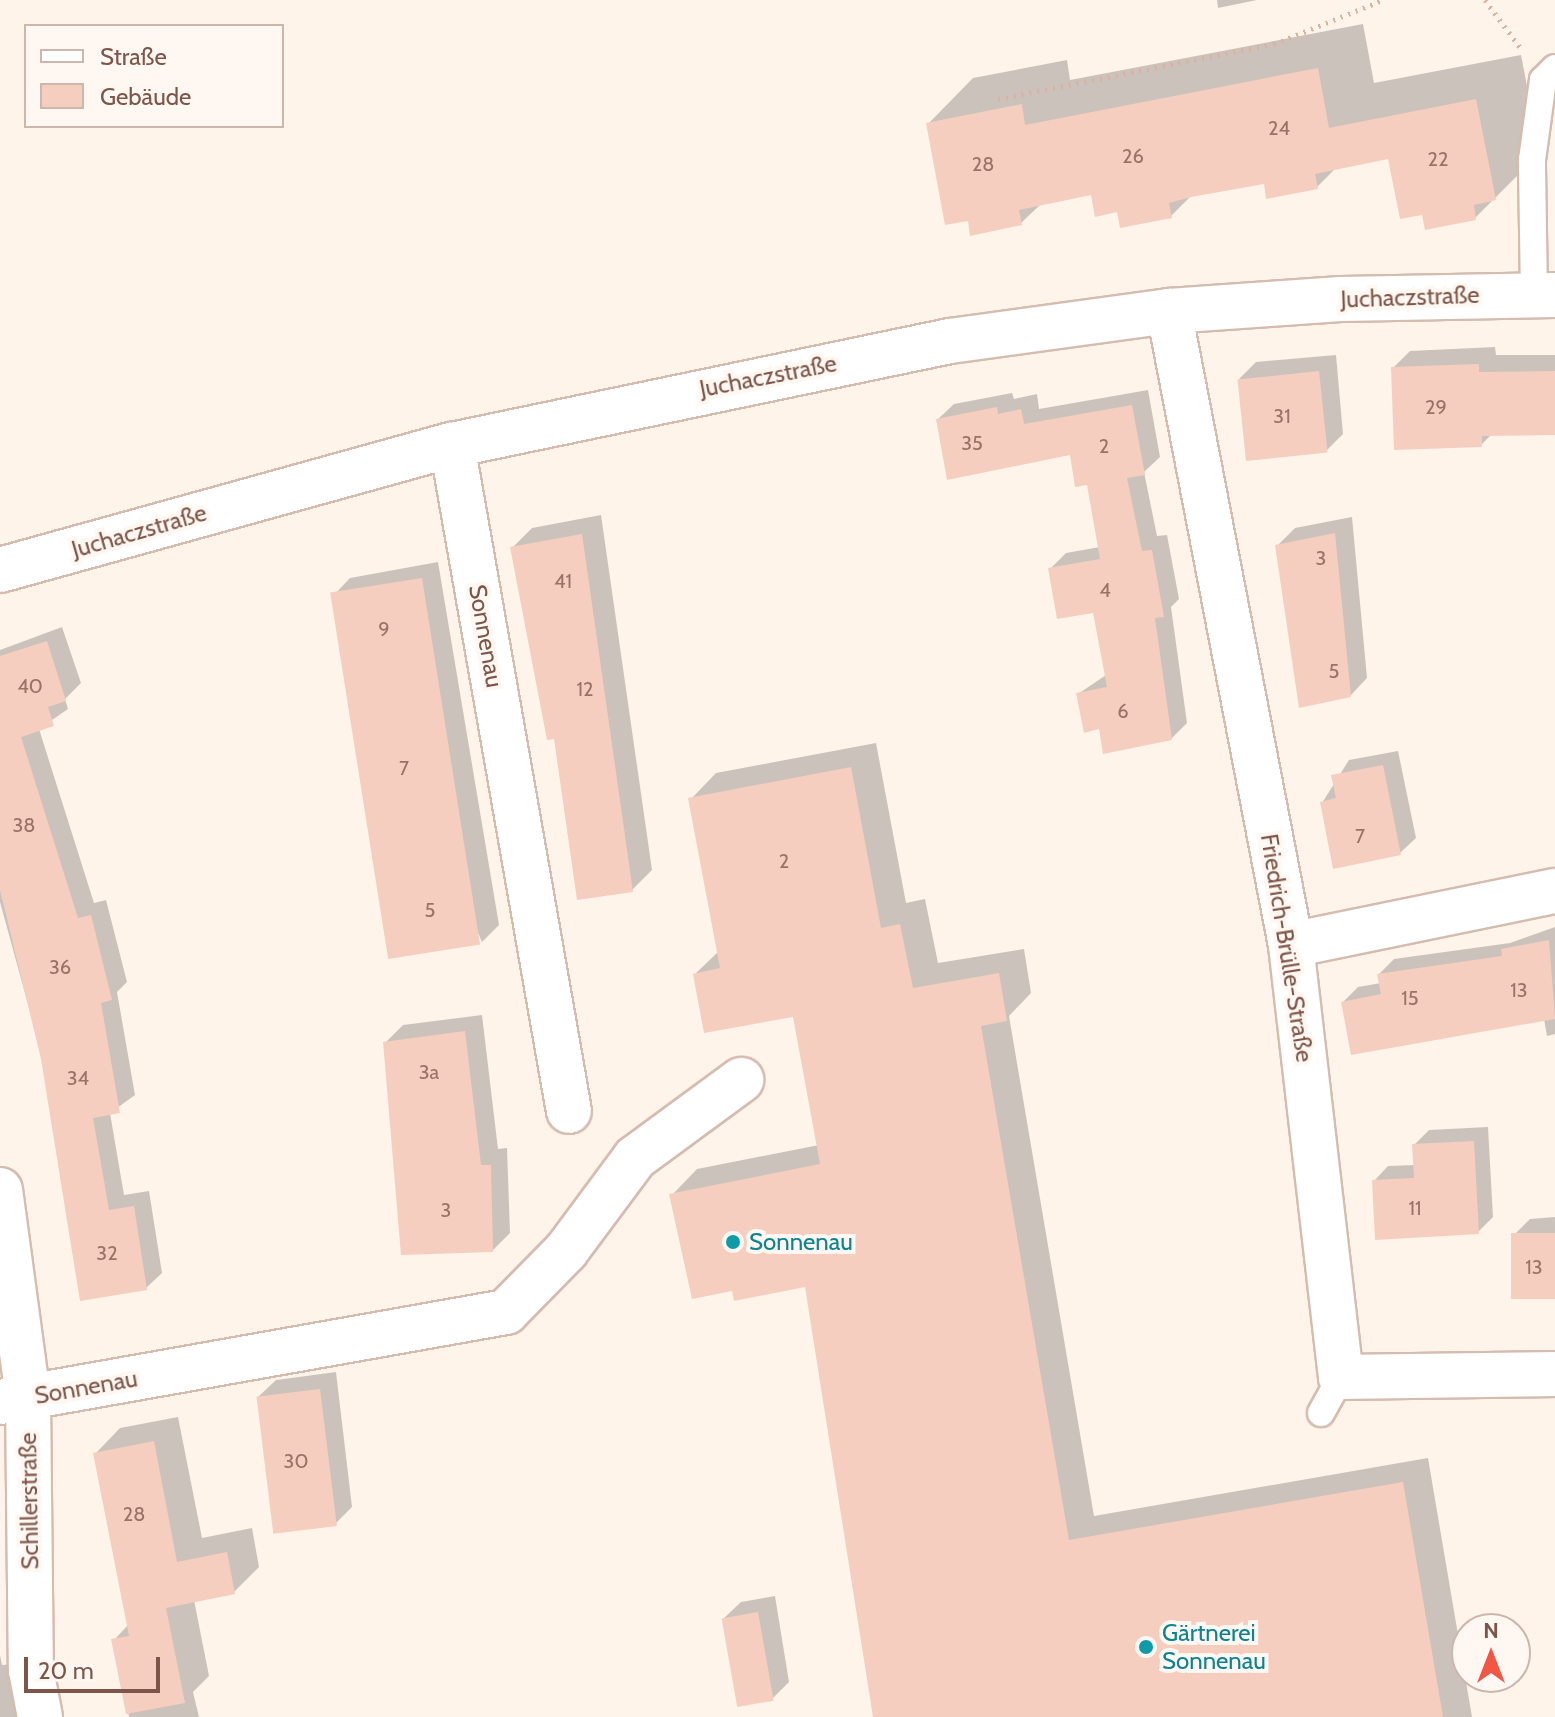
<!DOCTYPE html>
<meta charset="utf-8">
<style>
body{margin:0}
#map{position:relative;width:1555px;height:1717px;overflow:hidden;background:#fef4ea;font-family:Cabin,sans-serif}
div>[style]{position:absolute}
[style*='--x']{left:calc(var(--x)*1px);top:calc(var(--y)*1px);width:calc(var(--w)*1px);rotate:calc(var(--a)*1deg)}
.shadow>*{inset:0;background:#0003}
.building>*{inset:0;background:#f6cebf;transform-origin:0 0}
.path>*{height:5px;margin-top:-2.5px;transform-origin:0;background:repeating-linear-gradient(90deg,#ddb1a1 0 2px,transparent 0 8px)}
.roads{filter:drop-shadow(2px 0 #d5bcb0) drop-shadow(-2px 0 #d5bcb0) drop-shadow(0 2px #d5bcb0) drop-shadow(0 -2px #d5bcb0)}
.lane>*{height:26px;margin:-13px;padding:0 13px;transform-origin:13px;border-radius:13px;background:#fff}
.street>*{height:44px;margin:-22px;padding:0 22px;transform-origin:22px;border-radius:22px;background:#fff}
.dots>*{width:22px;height:22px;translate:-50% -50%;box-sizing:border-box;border:4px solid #fff8f2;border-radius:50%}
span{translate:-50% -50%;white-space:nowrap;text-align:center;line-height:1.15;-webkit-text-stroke:8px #fff8f2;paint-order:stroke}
.number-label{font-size:20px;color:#9b7366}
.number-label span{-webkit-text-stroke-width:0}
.street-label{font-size:24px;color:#7d5549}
.culture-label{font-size:24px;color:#0d838f}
.left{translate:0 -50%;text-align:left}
.legend{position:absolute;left:24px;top:24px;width:260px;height:104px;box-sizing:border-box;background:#fff8f2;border:2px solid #cbb7ae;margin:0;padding:10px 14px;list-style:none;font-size:24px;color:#7d5549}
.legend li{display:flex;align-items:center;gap:16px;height:40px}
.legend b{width:40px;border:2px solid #cbb7ae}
.north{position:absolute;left:1451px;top:1613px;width:80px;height:80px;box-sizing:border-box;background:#fff8f2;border:2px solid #cbb7ae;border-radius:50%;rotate:0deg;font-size:22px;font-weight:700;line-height:32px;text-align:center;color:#7d5549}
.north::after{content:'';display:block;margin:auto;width:28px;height:36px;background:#f25745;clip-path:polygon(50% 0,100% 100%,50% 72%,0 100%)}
.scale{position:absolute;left:24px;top:1657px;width:136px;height:36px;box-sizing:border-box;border:4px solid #7d5549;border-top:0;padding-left:10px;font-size:24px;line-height:28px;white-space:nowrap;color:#7d5549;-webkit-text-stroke:6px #fff8f2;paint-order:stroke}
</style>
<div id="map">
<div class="shadow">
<div style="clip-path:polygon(1217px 0,1257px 0,1218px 8px)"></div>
<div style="clip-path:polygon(1363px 24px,1374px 83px,1521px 55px,1540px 153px,1475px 218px,1423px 212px,1390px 157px,1337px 167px,1317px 187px,1265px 182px,1192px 195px,1171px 216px,1119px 210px,1093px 193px,1041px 204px,1021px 223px,969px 218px,928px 124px,973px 78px,1067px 60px,1070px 80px)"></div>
<div style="clip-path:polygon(1495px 347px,1496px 355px,1555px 355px,1555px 433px,1492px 434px,1481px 445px,1393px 368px,1410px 351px)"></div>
<div style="clip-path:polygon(1336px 355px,1343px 434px,1326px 451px,1239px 379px,1256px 362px)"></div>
<div style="clip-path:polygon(1148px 390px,1160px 457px,1144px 472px,1157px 536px,1167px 535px,1179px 599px,1171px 607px,1187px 723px,1171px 739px,1100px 727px,1078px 694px,1106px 675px,1094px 611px,1050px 569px,1066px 553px,1100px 547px,1088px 482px,1071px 453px,938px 419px,954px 404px,1012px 393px,1014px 399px,1037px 394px,1039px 409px)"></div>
<div style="clip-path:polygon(601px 515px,652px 870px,632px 890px,556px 736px,512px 548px,532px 528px)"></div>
<div style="clip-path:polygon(1352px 517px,1367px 678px,1350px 696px,1301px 706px,1277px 546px,1295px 528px)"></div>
<div style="clip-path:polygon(438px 562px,499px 925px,482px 942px,333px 596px,350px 578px)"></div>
<div style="clip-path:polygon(62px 627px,81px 683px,65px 699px,68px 709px,39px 729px,94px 903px,106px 900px,127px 982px,117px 992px,135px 1095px,110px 1113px,124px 1195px,149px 1191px,162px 1273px,146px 1288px,82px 1299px,43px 1059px,0 902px,0 650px)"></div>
<div style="clip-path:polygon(876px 743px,906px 903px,925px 899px,938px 963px,1024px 949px,1031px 993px,1009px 1016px,1094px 1516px,1428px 1458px,1472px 1717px,878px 1717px,807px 1284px,733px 1289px,672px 1195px,697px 1169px,819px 1145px,795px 1015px,695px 974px,719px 951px,691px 799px,716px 773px)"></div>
<div style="clip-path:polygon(1398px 751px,1416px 838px,1400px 853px,1322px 803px,1349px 760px)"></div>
<div style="clip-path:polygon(1555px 927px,1555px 1034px,1547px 1036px,1544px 1019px,1343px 1002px,1358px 987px,1381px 983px,1379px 974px,1394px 959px,1510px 943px)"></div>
<div style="clip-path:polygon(482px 1015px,498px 1149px,507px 1148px,510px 1233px,493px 1250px,386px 1042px,403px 1025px)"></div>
<div style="clip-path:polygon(1488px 1127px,1493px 1217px,1478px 1232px,1374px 1181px,1388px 1166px,1416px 1165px,1414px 1145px,1429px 1130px)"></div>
<div style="clip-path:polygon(1555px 1217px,1555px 1297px,1513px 1236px,1530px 1219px)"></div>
<div style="clip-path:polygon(336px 1372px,352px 1507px,335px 1524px,258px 1397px,276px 1380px)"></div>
<div style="clip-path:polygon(178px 1417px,202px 1538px,252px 1528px,259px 1567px,234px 1592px,194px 1600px,209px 1676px,193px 1692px,199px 1717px,129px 1717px,114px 1640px,128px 1625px,95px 1454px,120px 1428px)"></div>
<div style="clip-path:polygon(775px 1596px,789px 1682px,772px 1699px,723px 1619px,741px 1602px)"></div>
<div style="clip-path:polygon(0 1655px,2px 1665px,12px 1664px,23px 1717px,0 1717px)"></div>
</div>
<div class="building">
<div style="clip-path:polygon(1318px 68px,1329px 128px,1476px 99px,1496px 200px,1474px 205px,1476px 220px,1425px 230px,1422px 215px,1400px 219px,1388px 159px,1315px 174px,1318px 189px,1266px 199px,1264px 184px,1191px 197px,1169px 203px,1172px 218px,1120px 228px,1117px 212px,1095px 217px,1091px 195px,1019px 210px,1022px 225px,970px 236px,968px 221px,945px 225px,926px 123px,1022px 104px,1025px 125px)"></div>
<div style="clip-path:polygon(1479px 364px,1479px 372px,1555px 371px,1555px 435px,1482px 436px,1482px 447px,1394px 450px,1391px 367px)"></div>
<div style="left:1319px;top:371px;width:82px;height:82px;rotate:84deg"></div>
<div style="clip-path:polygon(1132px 405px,1145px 475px,1127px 478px,1142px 551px,1152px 550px,1164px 617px,1155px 618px,1172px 740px,1103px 754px,1099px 729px,1084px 733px,1076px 693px,1107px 687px,1093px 613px,1057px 619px,1048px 568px,1100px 559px,1087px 485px,1075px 487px,1070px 455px,947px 480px,936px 419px,997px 407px,998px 414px,1021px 409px,1024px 424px)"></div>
<div style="clip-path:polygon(1335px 533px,1351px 697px,1299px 708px,1275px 545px)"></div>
<div style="clip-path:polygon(582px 534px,633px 892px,577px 900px,554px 739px,547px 740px,510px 547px)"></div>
<div style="left:422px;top:578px;width:371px;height:93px;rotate:81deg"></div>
<div style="clip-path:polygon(47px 641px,66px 701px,48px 707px,54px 726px,21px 737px,78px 918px,91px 915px,112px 1000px,101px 1003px,120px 1113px,93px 1118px,109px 1210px,134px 1206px,147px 1290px,80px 1301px,41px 1059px,0 890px,0 656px)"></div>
<div style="clip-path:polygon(1383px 765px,1401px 855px,1333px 869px,1320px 802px,1336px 798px,1331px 775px)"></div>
<div style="clip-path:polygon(851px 767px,881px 928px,900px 924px,913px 988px,999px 973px,1007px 1021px,981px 1026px,1069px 1540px,1403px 1482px,1443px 1717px,873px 1717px,805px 1287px,734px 1301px,732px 1291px,692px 1299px,669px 1194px,820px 1164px,793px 1017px,704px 1033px,693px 974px,720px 968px,688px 798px)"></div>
<div style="clip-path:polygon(1549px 940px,1555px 1019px,1351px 1055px,1341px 1002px,1381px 994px,1377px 974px,1502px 956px,1501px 949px)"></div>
<div style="clip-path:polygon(465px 1031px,481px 1165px,491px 1165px,493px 1252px,401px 1255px,383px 1042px)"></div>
<div style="clip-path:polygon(1474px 1141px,1479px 1234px,1375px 1240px,1372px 1180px,1414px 1178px,1412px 1144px)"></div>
<div style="left:1555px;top:1233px;width:66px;height:44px;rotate:90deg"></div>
<div style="left:320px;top:1389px;width:138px;height:64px;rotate:83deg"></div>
<div style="clip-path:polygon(154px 1441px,177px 1562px,227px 1552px,235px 1594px,166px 1608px,185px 1703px,126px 1714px,111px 1639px,129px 1636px,93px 1453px)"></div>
<div style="left:758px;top:1612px;width:90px;height:37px;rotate:80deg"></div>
</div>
<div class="path">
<div style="--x:1485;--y:0;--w:62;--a:53.5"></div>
<div style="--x:998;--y:99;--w:281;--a:-11.3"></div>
<div style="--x:1274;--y:44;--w:118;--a:-22"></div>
</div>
<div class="roads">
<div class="lane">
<div style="--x:1534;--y:294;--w:134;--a:-90.9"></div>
<div style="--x:1532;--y:160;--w:81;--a:-82.2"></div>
<div style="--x:1543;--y:80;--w:17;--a:-45"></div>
<div style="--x:1321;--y:1413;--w:41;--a:-60.9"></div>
</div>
<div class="street">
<div style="--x:1169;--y:311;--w:646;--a:79.11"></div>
<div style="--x:1291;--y:945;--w:435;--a:83.4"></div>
<div style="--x:1341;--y:1377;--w:214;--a:-0.8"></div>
<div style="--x:452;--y:445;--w:676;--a:80.04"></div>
<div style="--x:0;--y:570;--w:469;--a:-15.5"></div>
<div style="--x:452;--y:445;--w:509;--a:-11.8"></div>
<div style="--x:950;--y:341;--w:221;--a:-7.8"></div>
<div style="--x:1169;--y:311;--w:172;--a:-4"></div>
<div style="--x:1341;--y:299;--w:214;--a:-1.1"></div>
<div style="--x:1291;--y:945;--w:269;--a:-11.6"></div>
<div style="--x:0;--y:1190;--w:209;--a:82.3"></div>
<div style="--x:28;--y:1397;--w:273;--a:89.4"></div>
<div style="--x:31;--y:1670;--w:48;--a:79.2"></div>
<div style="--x:0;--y:1402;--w:514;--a:-10.09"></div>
<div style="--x:506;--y:1312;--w:86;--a:-45.5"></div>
<div style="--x:566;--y:1251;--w:116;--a:-53.4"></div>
<div style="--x:635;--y:1158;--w:132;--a:-36.3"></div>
</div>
</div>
<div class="dots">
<div style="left:733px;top:1242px;background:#0f9aa8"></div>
<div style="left:1146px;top:1647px;background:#0f9aa8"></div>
</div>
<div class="number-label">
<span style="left:1279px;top:128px">24</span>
<span style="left:1133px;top:156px">26</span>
<span style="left:1438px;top:159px">22</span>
<span style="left:983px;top:164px">28</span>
<span style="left:1436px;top:407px">29</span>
<span style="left:1282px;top:416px">31</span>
<span style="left:972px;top:443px">35</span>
<span style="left:1104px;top:446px">2</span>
<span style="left:1321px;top:558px">3</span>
<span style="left:563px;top:581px">41</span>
<span style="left:1105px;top:590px">4</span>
<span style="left:384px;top:629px">9</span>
<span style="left:1334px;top:671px">5</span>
<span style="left:30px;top:686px">40</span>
<span style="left:585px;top:689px">12</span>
<span style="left:1123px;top:711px">6</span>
<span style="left:404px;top:768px">7</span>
<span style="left:24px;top:825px">38</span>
<span style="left:1360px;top:836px">7</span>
<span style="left:784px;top:861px">2</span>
<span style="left:430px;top:910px">5</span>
<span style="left:60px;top:967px">36</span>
<span style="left:1519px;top:990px">13</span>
<span style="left:1410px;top:998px">15</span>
<span style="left:429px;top:1072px">3a</span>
<span style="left:78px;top:1078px">34</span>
<span style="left:1415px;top:1208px">11</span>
<span style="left:446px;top:1210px">3</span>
<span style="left:107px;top:1253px">32</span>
<span style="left:1534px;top:1267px">13</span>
<span style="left:296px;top:1461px">30</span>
<span style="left:134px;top:1514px">28</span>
</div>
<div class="street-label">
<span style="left:1410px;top:297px;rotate:-2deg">Juchaczstraße</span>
<span style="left:768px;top:376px;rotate:-11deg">Juchaczstraße</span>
<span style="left:139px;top:531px;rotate:-16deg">Juchaczstraße</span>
<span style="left:486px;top:636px;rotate:80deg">Sonnenau</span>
<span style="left:1287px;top:948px;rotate:81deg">Friedrich-Brülle-Straße</span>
<span style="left:86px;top:1387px;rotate:-10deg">Sonnenau</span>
<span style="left:29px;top:1501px;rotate:-91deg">Schillerstraße</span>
</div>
<div class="culture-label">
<span class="left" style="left:749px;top:1242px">Sonnenau</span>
<span class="left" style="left:1162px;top:1647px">Gärtnerei<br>Sonnenau</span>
</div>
<ul class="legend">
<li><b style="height:10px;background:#fff"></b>Straße</li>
<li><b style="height:22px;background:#f6cebf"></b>Gebäude</li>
</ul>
<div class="north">N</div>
<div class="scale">20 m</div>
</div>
